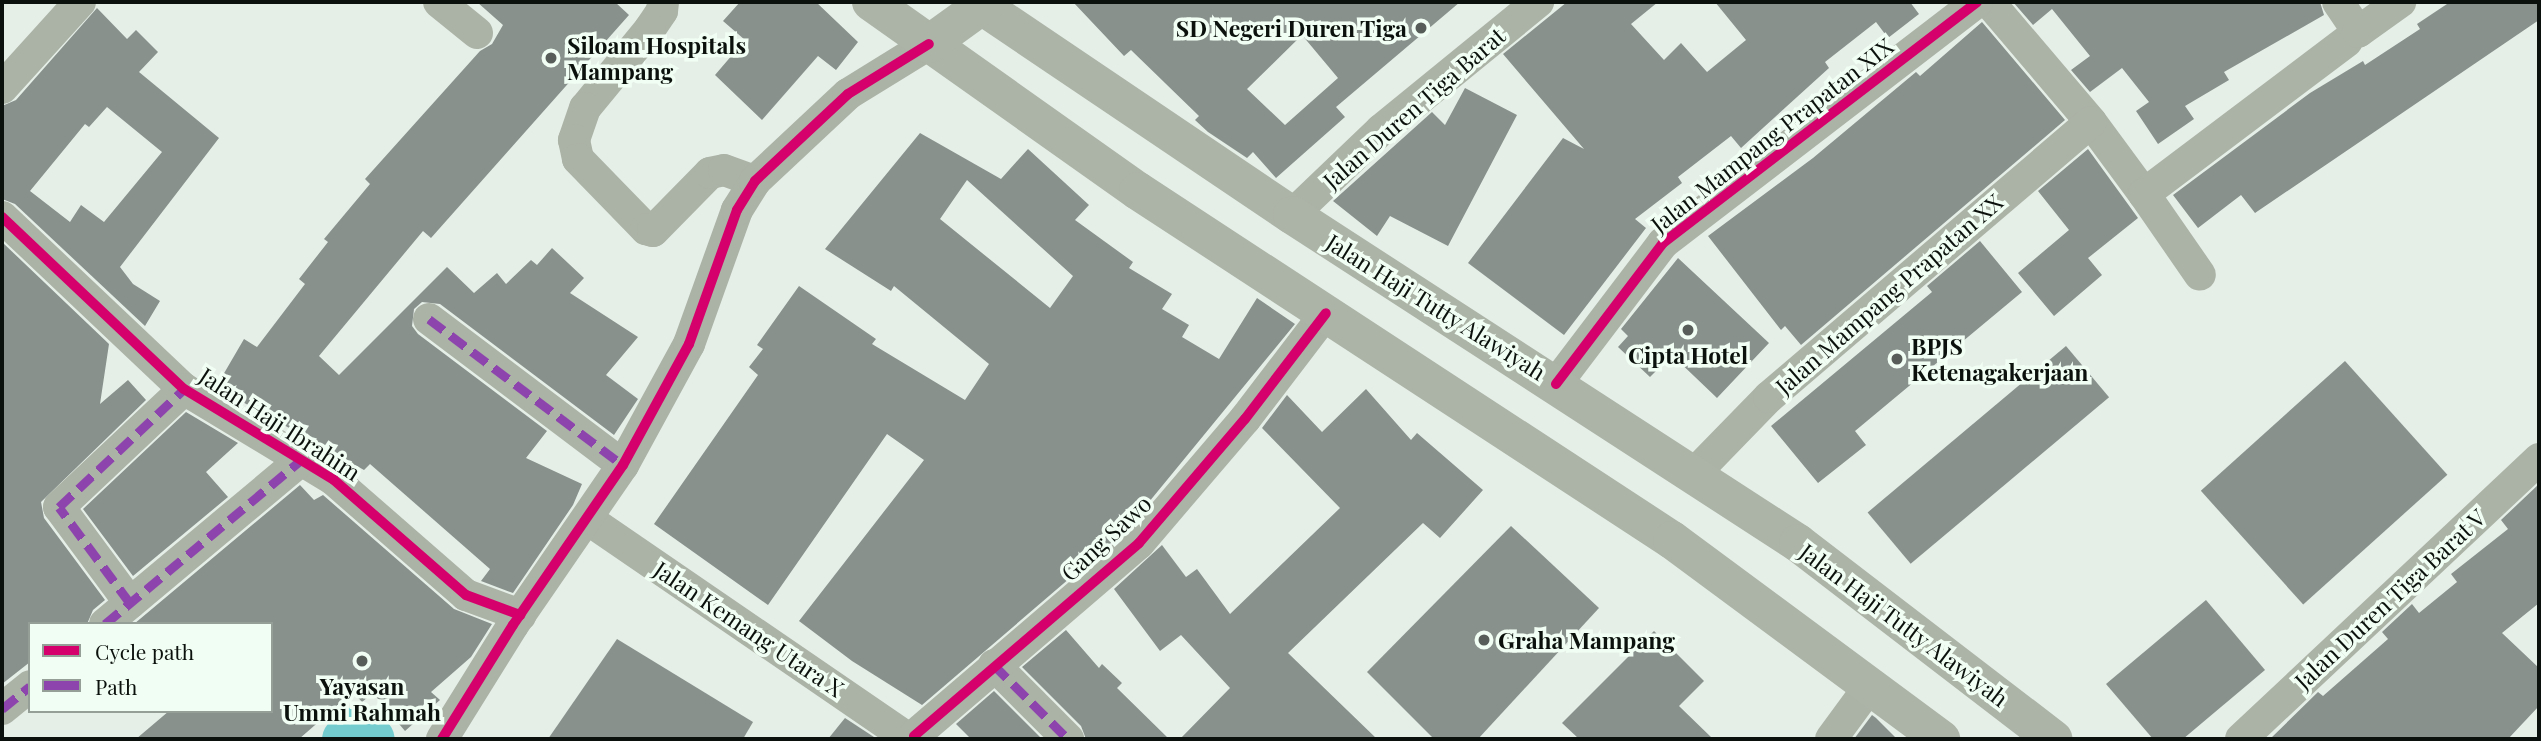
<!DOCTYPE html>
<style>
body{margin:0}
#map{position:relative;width:2541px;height:741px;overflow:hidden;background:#e5eee7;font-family:"Playfair Display",serif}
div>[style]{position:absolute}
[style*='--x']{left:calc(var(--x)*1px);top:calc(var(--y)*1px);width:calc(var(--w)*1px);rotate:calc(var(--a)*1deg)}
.river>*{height:47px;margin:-23.5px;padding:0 23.5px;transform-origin:23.5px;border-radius:23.5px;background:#74cccf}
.building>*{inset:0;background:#89918d;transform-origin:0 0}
.minor>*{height:32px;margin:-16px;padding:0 16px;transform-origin:16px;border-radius:16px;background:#abb2a6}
.major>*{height:38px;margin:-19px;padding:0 19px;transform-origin:19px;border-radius:19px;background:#acb3a7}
.quiet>*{height:9px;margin-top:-4.5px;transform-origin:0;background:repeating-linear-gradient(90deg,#8e44ad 0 18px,transparent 0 27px)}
.cycleway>*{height:10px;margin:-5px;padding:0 5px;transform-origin:5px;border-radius:5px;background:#d6006c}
.dots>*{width:19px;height:19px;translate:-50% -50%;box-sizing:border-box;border:4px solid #f1fef3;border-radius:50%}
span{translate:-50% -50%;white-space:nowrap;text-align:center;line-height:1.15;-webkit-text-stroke:7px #f1fef3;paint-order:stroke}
.poi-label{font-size:23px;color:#0b110c;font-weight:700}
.right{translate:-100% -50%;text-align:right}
.left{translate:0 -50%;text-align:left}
.street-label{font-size:23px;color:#0b110c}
.frame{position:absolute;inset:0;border:4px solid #0b110c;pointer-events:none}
.legend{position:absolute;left:28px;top:622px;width:245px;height:91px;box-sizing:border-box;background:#f1fef3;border:2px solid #959f97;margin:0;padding:9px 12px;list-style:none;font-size:21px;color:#0b110c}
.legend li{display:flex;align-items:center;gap:14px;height:35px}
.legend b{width:35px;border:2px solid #959f97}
</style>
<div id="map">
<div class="river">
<div style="--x:345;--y:739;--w:16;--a:-38"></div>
<div style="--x:358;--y:729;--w:16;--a:38"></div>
</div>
<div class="building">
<div style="clip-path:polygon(477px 2px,615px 2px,629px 15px,431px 238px,423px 231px,319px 356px,339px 375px,447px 267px,474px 293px,497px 273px,506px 284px,531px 260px,537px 265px,552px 248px,584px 278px,570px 293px,638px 337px,606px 375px,638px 399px,614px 435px,440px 304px,422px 302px,414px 309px,412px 326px,418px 334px,547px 431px,526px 458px,582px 484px,573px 505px,513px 593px,481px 581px,490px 569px,370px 464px,364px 470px,216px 387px,244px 339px,257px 347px,305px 284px,299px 279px,328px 242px,324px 239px,370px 184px,365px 179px,480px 51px,492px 44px,503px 25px)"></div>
<div style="clip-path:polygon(740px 2px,816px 2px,858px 42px,836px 70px,818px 56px,762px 120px,715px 75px,745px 40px,723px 21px)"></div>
<div style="clip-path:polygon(evenodd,1073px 2px,1460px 2px,1336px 107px,1345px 117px,1276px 178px,1253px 152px,1247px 158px,1208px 132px,1195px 120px,1199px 116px,1131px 50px,1124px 56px,1073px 2px,1302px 35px,1338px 78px,1285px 125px,1247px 89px,1302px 35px)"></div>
<div style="clip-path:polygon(1567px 2px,1658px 2px,1631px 24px,1664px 60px,1681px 43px,1707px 72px,1746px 40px,1715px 2px,1910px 2px,1919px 14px,1888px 38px,1876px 22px,1825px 62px,1829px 68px,1741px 148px,1731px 136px,1678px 177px,1682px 183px,1635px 219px,1646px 228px,1564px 335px,1468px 263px,1563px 138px,1584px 149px,1503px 54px)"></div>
<div style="clip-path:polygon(2013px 2px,2320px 2px,2324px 15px,2224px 72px,2229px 80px,2185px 106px,2194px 119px,2158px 144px,2136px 111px,2149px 102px,2122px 68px,2090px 92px,2071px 70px,2090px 56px,2052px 9px,2033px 25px)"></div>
<div style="clip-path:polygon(2450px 2px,2539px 2px,2539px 20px,2255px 213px,2241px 195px,2198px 228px,2173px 195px,2310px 93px,2363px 61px,2365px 65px,2420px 29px,2417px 24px)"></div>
<div style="clip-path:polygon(evenodd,97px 8px,127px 39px,136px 30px,158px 52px,139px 72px,219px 138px,120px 267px,133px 284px,160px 301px,145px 326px,15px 204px,2px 199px,2px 106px,16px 100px,97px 8px,107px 107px,162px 152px,104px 222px,81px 205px,70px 222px,30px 191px,85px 124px,89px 127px,107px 107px)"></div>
<div style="clip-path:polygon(1982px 22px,2065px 120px,1801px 345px,1785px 326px,1781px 330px,1708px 236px,1813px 158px,1916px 72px,1920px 76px)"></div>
<div style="clip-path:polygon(1465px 88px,1517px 115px,1448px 246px,1390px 216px,1377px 236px,1333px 201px,1432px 112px,1445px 125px)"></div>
<div style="clip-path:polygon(evenodd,920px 133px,1001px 179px,1028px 149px,1089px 205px,1075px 220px,1133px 262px,1129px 268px,1172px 294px,1162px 309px,1189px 325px,1182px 337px,1219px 359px,1257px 298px,1295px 324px,1126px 530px,922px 705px,852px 661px,799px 621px,924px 460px,887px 434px,768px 605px,654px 524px,758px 375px,749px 367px,763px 349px,757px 345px,799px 286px,876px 339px,872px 344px,965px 400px,989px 364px,894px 286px,891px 291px,825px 249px,920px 133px,967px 180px,1073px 276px,1050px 308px,940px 219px,967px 180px)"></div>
<div style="clip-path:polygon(2088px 149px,2138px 218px,2088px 258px,2102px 275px,2054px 316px,2018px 273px,2069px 230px,2038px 191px)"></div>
<div style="clip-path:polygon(1980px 241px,2022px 292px,1855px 431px,1866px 445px,1818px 483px,1771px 426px,1932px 292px,1927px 286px)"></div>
<div style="clip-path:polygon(2px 242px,109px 344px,100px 404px,128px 380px,146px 400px,41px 502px,44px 518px,105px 600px,93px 610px,87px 624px,30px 624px,30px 662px,2px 684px)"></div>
<div style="clip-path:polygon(1678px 258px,1769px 343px,1717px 398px,1672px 355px,1650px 377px,1618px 347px,1628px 336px,1621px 329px)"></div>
<div style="left:2066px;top:346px;width:67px;height:259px;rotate:50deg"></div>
<div style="left:2345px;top:361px;width:153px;height:194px;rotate:48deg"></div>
<div style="clip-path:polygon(1366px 389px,1411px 440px,1417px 433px,1483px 490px,1440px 538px,1423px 523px,1288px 653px,1377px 739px,1180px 739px,1230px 688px,1181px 635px,1160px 651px,1114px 589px,1162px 545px,1186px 577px,1197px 569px,1230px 614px,1340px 508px,1262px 428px,1287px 395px,1322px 432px)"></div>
<div style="clip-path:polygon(186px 412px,238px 443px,206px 472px,228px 497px,133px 576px,83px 509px)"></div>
<div style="clip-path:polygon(2539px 484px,2539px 603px,2502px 633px,2539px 668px,2539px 706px,2508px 739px,2270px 739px,2318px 692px,2323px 696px,2388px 639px,2382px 632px,2412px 604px,2419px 613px,2457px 582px,2451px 574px,2508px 529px,2501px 520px)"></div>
<div style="clip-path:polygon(300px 485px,314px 500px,323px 495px,454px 609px,492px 624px,471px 657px,431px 692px,440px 700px,405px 731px,373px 693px,362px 702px,353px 692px,299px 739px,136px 739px,169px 711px,271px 711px,271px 624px,134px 624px)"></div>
<div style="clip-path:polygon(1511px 526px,1599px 608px,1478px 739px,1434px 739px,1367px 672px)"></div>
<div style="clip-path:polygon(2206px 600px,2265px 670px,2183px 739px,2153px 739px,2106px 684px)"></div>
<div style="clip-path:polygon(1066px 630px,1099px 668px,1102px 664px,1122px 683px,1117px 688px,1169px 739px,1086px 739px,1081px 726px,1022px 667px)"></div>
<div style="clip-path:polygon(1654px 631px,1704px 681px,1679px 706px,1713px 739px,1579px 739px,1562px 723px)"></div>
<div style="clip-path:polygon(617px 639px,753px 722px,743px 739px,548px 739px)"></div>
<div style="clip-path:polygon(994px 691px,1042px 739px,971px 739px,956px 724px)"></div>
<div style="clip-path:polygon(1872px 715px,1876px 718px,1897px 739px,1854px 739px)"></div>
<div style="clip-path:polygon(845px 718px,877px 739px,828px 739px)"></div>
</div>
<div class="minor">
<div style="--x:439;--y:2;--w:49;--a:39.2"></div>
<div style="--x:663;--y:2;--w:9;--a:96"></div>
<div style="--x:662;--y:11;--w:22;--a:124"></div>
<div style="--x:650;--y:29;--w:102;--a:129.4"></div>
<div style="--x:585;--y:108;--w:34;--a:109"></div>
<div style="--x:574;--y:140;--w:19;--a:78"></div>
<div style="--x:578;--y:159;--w:98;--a:45.8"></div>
<div style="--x:646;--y:229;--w:7;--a:16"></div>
<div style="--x:653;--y:231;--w:81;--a:-45.5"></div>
<div style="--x:710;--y:173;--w:14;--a:-12"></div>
<div style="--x:724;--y:170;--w:33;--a:20"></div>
<div style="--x:1989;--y:2;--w:157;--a:49.6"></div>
<div style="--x:2091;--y:122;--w:89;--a:53.6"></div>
<div style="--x:2144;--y:194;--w:254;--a:-37"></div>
<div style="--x:2338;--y:2;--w:36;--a:56"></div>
<div style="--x:2358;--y:32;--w:52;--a:-35.5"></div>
<div style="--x:2;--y:88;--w:116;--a:-47.8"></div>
<div style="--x:2144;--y:194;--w:98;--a:55.3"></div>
<div style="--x:1292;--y:215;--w:123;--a:-43.7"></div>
<div style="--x:1381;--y:130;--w:203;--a:-39.2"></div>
<div style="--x:2;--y:217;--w:250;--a:43.4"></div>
<div style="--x:184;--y:389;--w:175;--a:31.2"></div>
<div style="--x:334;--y:480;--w:175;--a:41.1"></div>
<div style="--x:466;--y:595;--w:58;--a:20.3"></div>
<div style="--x:429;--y:319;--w:243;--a:37"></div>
<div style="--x:1556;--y:384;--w:177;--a:-52.8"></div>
<div style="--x:1663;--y:243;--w:396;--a:-37.5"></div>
<div style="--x:1694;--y:474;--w:107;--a:-45.8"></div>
<div style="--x:1769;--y:397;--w:423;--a:-40.5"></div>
<div style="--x:589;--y:520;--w:388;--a:34.4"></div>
<div style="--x:130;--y:603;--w:119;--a:-126.5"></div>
<div style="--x:59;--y:507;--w:172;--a:-43.3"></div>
<div style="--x:105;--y:624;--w:256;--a:-39.9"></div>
<div style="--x:994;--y:665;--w:105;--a:45"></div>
<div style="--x:2;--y:709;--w:36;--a:-39"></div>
<div style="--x:914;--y:736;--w:296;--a:-40.6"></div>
<div style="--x:1139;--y:543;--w:163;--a:-49.5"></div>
<div style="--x:1245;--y:419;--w:133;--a:-52.6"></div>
<div style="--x:442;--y:739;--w:134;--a:-58.1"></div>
<div style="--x:513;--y:625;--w:194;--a:-55.5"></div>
<div style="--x:623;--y:465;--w:138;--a:-61.4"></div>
<div style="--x:689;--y:344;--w:142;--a:-70.3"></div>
<div style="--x:737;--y:210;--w:34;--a:-58"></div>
<div style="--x:755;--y:181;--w:127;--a:-43.1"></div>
<div style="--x:848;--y:94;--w:95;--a:-31.7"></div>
<div style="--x:1831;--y:739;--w:66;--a:-53.7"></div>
<div style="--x:2241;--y:739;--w:409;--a:-43.2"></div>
</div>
<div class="major">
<div style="--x:871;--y:2;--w:327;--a:35.3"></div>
<div style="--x:1138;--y:191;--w:638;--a:33.17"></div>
<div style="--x:1672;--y:540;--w:335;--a:36.5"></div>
<div style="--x:976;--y:2;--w:381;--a:34"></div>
<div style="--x:1292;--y:215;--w:603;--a:32.95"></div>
<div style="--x:1798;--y:543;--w:322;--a:37.5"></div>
<div style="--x:929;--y:44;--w:72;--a:-35.9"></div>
</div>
<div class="quiet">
<div style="--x:429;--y:319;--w:243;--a:37"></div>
<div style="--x:130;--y:603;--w:119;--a:-126.5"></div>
<div style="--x:59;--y:507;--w:172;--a:-43.3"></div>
<div style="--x:105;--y:624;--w:256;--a:-39.9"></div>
<div style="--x:994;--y:665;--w:105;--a:45"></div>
<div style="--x:2;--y:709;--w:36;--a:-39"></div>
</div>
<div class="cycleway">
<div style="--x:2;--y:217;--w:250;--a:43.4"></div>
<div style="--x:184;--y:389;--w:175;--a:31.2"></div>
<div style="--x:334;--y:480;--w:175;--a:41.1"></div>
<div style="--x:466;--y:595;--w:58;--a:20.3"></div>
<div style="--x:1556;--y:384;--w:177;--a:-52.8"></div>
<div style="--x:1663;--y:243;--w:396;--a:-37.5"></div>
<div style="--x:914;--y:736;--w:296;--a:-40.6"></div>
<div style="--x:1139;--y:543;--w:163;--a:-49.5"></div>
<div style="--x:1245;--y:419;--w:133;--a:-52.6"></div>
<div style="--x:442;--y:739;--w:134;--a:-58.1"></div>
<div style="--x:513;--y:625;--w:194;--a:-55.5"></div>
<div style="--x:623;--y:465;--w:138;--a:-61.4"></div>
<div style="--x:689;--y:344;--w:142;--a:-70.3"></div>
<div style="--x:737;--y:210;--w:34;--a:-58"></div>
<div style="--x:755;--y:181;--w:127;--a:-43.1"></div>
<div style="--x:848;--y:94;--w:95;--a:-31.7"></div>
</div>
<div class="dots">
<div style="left:1421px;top:28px;background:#575e59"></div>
<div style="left:551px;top:58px;background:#575e59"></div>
<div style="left:1688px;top:330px;background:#575e59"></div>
<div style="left:1897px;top:359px;background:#575e59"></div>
<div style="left:1484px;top:640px;background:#575e59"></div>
<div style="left:362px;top:661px;background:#575e59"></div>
</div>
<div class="poi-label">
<span class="right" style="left:1407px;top:28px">SD Negeri Duren Tiga</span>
<span class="left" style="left:567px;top:58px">Siloam Hospitals<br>Mampang</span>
<span class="left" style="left:1911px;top:359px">BPJS<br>Ketenagakerjaan</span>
<span style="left:1688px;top:355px">Cipta Hotel</span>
<span class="left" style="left:1498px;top:640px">Graha Mampang</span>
<span style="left:362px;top:699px">Yayasan<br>Ummi Rahmah</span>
</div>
<div class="street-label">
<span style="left:1414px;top:108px;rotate:-41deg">Jalan Duren Tiga Barat</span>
<span style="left:1772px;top:135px;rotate:-38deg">Jalan Mampang Prapatan XIX</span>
<span style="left:1889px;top:294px;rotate:-41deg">Jalan Mampang Prapatan XX</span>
<span style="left:1436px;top:307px;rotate:32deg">Jalan Haji Tutty Alawiyah</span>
<span style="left:280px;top:424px;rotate:33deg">Jalan Haji Ibrahim</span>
<span style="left:1106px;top:538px;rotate:-43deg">Gang Sawo</span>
<span style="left:2390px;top:599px;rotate:-43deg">Jalan Duren Tiga Barat V</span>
<span style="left:1904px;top:625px;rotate:37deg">Jalan Haji Tutty Alawiyah</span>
<span style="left:749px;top:629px;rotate:34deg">Jalan Kemang Utara X</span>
</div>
<div class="frame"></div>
<ul class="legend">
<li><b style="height:9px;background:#d6006c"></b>Cycle path</li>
<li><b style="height:9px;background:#8e44ad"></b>Path</li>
</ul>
</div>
